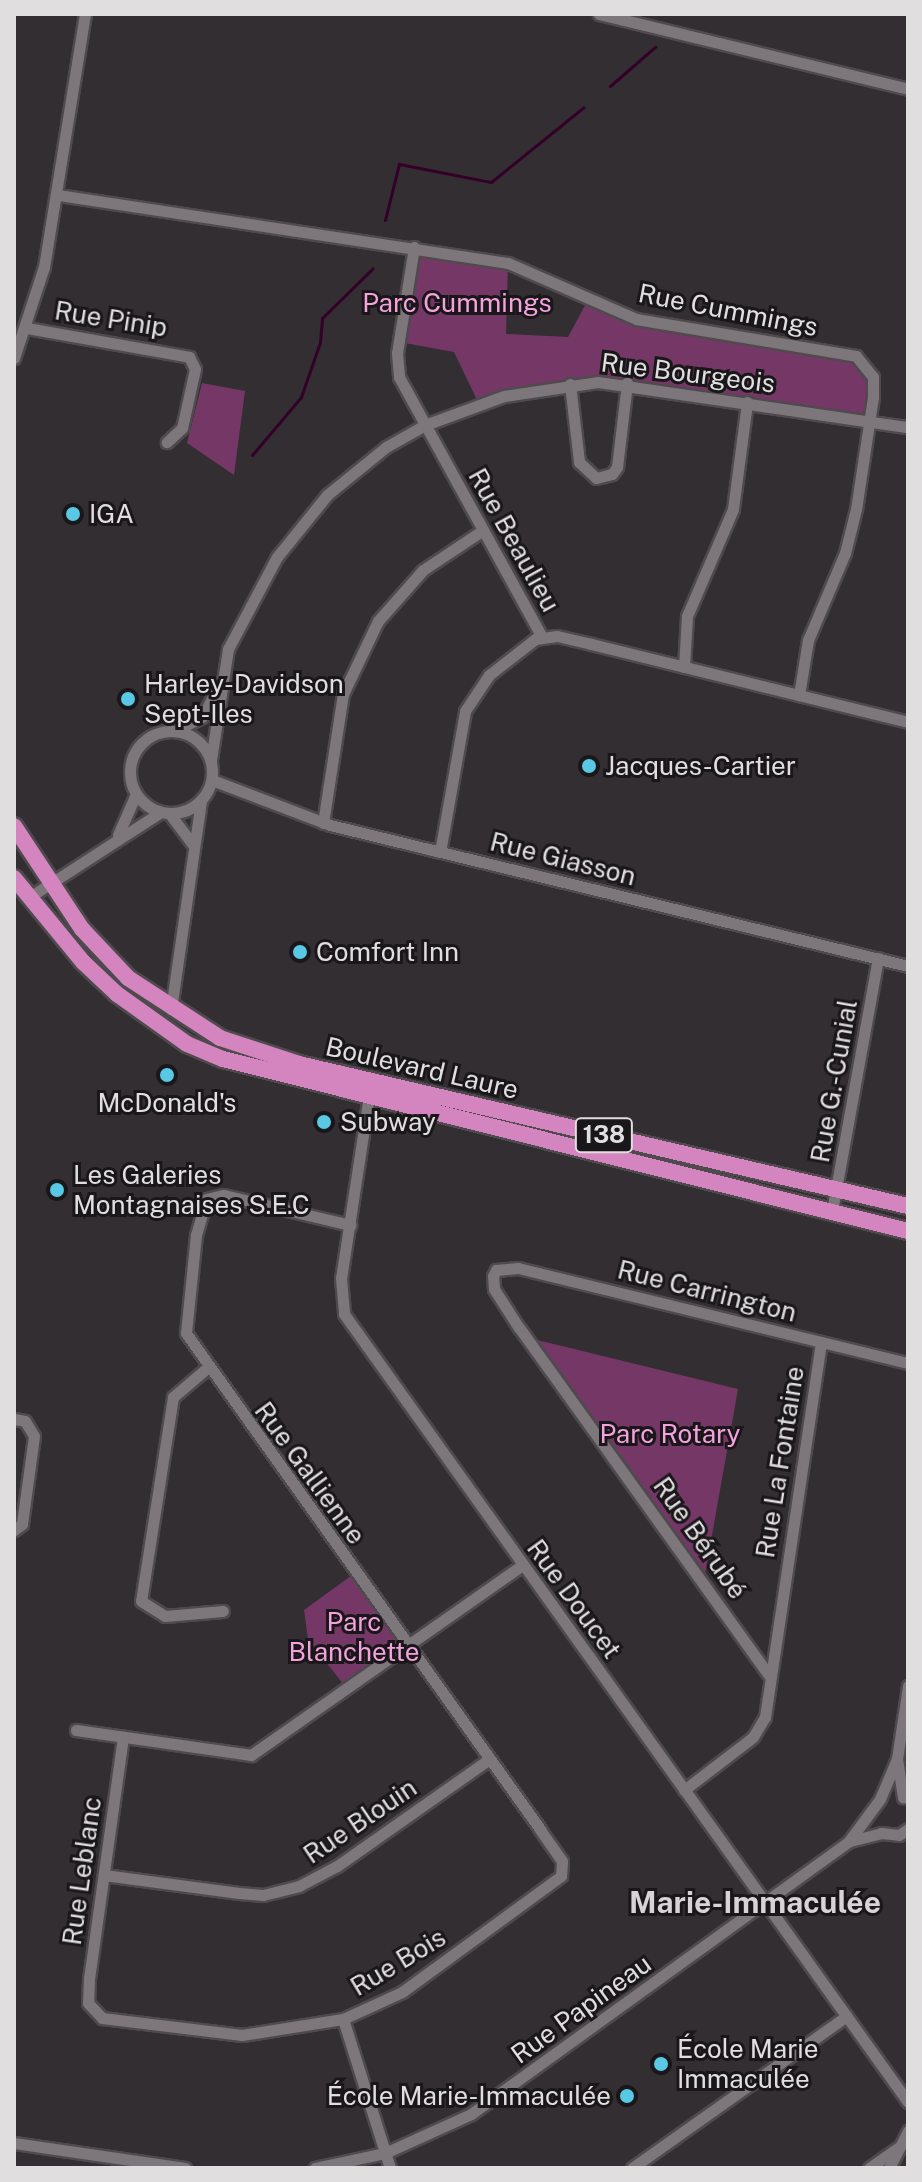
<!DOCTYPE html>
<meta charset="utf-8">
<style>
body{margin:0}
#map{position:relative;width:922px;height:2182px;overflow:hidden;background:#332e31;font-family:"Public Sans",sans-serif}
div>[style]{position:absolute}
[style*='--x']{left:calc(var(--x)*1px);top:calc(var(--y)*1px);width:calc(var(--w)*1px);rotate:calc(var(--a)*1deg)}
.green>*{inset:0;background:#753866}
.stream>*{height:3px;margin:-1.5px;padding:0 1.5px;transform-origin:1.5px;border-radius:1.5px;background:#330029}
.roads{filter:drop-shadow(2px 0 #4e4a4d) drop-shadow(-2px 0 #4e4a4d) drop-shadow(0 2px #4e4a4d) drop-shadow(0 -2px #4e4a4d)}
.minor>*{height:11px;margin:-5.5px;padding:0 5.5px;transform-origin:5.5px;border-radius:5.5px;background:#7d777b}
.minor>.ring{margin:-5.5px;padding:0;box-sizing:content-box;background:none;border:11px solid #7d777b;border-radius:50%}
.highway>*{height:16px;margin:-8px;padding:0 8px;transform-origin:8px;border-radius:8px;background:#d484be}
.dots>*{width:22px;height:22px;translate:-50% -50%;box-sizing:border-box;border:4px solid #191719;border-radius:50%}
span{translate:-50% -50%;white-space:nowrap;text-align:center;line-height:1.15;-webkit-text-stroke:6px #191719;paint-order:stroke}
.shield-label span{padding:2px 6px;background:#191719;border:2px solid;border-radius:6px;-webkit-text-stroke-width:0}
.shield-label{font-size:24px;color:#e1dee0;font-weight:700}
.park-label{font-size:26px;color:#f4a2dd}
.street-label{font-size:26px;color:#e1dee0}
.poi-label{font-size:26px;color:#e1dee0}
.left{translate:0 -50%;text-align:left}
.right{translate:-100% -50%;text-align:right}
.quarter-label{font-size:30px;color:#d9d3d7;font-weight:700}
.frame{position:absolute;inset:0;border:16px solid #e1dee0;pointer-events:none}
</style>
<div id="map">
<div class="green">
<div style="clip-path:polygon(414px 247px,508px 263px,506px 334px,568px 337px,589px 298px,636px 319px,844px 354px,869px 369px,869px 421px,627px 383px,479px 404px,454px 352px,399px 342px)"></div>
<div style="clip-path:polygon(202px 383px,245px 391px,234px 475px,187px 443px)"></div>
<div style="clip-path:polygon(529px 1338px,738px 1389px,704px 1580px)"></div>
<div style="clip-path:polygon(355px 1573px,407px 1648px,347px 1689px,308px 1639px,304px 1610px)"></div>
</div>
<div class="stream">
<div style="--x:610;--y:86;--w:60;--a:-40.9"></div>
<div style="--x:385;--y:220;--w:58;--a:-76"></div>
<div style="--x:399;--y:164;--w:94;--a:11.1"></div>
<div style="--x:491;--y:182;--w:119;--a:-38.9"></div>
<div style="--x:252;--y:455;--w:76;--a:-49.8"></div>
<div style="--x:301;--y:397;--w:58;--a:-70.9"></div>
<div style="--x:320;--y:342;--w:24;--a:-85"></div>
<div style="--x:322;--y:318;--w:71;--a:-44.4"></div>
</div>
<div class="roads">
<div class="minor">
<div style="--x:599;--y:14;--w:318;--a:13.6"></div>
<div style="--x:58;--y:195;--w:455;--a:8.6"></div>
<div style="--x:508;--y:263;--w:140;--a:23.6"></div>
<div style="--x:636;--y:319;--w:223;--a:9.5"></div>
<div style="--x:856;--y:356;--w:27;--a:51"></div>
<div style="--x:873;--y:377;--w:20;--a:90"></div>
<div style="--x:873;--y:397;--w:113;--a:98.6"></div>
<div style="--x:856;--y:509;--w:45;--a:104"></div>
<div style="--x:845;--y:553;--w:95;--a:113"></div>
<div style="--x:808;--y:640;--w:56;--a:99.3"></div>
<div style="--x:414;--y:247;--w:107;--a:99.1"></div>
<div style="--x:397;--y:353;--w:24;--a:85"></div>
<div style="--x:399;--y:377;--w:297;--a:61.2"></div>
<div style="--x:27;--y:328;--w:165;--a:10.1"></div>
<div style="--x:189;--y:357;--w:13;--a:63"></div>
<div style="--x:195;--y:369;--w:60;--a:102.4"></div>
<div style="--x:182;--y:428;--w:21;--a:137"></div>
<div style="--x:14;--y:358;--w:96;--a:-71.8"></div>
<div style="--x:44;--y:267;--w:256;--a:-80.8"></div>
<div style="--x:570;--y:384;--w:79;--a:83.4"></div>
<div style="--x:579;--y:462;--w:23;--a:43"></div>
<div style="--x:596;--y:478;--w:16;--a:-14"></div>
<div style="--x:612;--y:474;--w:9;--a:-54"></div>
<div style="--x:617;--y:467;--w:85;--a:-83.2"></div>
<div style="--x:684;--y:667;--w:51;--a:-86.6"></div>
<div style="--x:687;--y:616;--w:116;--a:-66.7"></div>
<div style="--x:733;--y:509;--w:108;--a:-82.5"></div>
<div style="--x:179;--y:729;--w:26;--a:-28"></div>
<div style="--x:202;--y:717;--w:32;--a:-62"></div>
<div class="ring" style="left:130px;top:731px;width:71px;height:71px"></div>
<div style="--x:211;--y:760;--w:112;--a:-81.3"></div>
<div style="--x:228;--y:649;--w:104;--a:-62"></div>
<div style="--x:277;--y:557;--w:80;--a:-51.1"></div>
<div style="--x:327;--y:495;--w:76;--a:-39.1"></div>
<div style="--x:386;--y:447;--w:45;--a:-29.4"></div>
<div style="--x:425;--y:425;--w:84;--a:-20.2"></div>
<div style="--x:504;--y:396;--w:95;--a:-8.5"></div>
<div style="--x:598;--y:382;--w:313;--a:8.3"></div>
<div style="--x:212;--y:780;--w:126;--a:20.9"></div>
<div style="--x:330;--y:825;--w:595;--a:13.71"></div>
<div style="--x:169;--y:813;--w:41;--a:52.9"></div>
<div style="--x:323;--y:823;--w:131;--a:-81.2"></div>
<div style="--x:343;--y:694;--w:81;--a:-64.4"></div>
<div style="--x:378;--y:621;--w:68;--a:-48.6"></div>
<div style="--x:423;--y:570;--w:72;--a:-33.7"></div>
<div style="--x:118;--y:835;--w:45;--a:-66.3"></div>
<div style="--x:440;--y:852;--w:143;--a:-79.9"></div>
<div style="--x:465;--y:711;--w:43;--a:-56.3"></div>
<div style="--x:489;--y:675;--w:58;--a:-38"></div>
<div style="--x:535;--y:639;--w:22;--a:-8"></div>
<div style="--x:557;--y:636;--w:35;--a:13"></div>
<div style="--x:591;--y:644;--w:326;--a:13.8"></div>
<div style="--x:28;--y:898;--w:158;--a:-32.9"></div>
<div style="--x:171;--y:1009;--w:211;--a:-81.8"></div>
<div style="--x:370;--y:1089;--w:191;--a:98.7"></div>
<div style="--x:341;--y:1278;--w:36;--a:85"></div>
<div style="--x:344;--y:1314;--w:969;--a:54.41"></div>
<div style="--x:832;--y:1211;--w:257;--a:-79.7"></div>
<div style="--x:207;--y:1368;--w:45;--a:139.5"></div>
<div style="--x:173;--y:1397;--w:206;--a:98.9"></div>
<div style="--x:141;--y:1601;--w:28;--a:32"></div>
<div style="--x:165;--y:1616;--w:58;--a:-4.9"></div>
<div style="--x:14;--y:1419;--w:11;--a:10"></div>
<div style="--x:25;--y:1421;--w:17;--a:59"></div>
<div style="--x:34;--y:1436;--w:89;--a:97.8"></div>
<div style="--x:22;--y:1524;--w:10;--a:143"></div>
<div style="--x:768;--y:1674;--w:426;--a:-125.7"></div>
<div style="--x:519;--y:1328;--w:46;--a:-122.7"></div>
<div style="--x:494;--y:1289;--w:13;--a:-94"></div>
<div style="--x:493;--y:1276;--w:7;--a:-63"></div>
<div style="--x:496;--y:1270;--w:22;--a:-5"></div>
<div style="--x:518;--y:1268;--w:401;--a:13.7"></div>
<div style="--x:76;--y:1730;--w:177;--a:8.1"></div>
<div style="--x:251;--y:1755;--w:331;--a:-35"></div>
<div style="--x:123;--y:1737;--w:243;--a:98"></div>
<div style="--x:89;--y:1978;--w:25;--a:92"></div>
<div style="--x:88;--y:2003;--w:21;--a:47"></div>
<div style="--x:102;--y:2018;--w:141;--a:6.9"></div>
<div style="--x:242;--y:2035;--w:102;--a:-9"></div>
<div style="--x:343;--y:2019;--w:65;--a:-24.6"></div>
<div style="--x:402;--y:1992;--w:197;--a:-36.1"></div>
<div style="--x:561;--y:1876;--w:15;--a:-86"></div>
<div style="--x:562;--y:1861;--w:39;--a:-125"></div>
<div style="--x:540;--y:1829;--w:609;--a:-125.52"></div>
<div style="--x:186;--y:1333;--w:99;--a:-84.2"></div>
<div style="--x:196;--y:1235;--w:37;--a:-74"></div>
<div style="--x:206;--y:1199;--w:18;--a:-13"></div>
<div style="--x:224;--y:1195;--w:130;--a:13.4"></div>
<div style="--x:897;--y:1759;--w:39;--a:81"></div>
<div style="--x:684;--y:1790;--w:87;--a:-37.5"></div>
<div style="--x:753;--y:1737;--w:23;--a:-59"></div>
<div style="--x:765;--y:1717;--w:379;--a:-81.5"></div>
<div style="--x:850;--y:1841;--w:32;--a:-14"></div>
<div style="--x:881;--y:1833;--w:18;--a:6"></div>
<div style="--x:899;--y:1835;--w:11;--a:-34"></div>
<div style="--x:104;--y:1875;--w:136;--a:7.6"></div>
<div style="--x:239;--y:1893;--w:24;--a:5"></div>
<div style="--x:263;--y:1895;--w:37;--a:-14"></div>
<div style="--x:299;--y:1886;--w:43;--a:-27.8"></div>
<div style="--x:337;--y:1866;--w:186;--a:-35.1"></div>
<div style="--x:343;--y:2019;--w:156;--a:72.5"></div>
<div style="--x:14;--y:2143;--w:173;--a:8.3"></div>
<div style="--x:315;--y:2168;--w:72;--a:-12.1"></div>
<div style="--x:385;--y:2153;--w:94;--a:-24.4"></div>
<div style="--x:471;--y:2114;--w:466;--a:-35.8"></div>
<div style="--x:849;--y:1841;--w:52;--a:-53.6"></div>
<div style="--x:880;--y:1799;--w:43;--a:-67"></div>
<div style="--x:897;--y:1759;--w:74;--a:-81.4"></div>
<div style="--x:632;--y:2168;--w:263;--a:-35.3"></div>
<div style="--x:869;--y:2168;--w:35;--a:-35"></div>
<div style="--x:889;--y:2168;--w:42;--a:-62.8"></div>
</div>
<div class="highway">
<div style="--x:14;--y:826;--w:123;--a:56.6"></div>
<div style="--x:82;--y:929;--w:67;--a:46.8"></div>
<div style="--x:128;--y:978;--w:110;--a:33.1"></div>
<div style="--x:220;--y:1038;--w:83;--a:18.2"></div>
<div style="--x:299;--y:1064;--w:625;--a:13.13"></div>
<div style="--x:14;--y:878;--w:109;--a:50.6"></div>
<div style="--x:83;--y:962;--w:47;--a:43.3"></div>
<div style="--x:117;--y:994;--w:86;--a:35.5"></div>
<div style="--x:187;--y:1044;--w:39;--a:23"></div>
<div style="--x:223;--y:1059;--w:706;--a:14.1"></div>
</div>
</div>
<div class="dots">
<div style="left:73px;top:514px;background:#58c8e4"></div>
<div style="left:128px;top:699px;background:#58c8e4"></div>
<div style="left:589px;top:766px;background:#58c8e4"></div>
<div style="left:300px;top:952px;background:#58c8e4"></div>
<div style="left:167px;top:1075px;background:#58c8e4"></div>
<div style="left:324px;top:1122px;background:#58c8e4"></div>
<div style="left:57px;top:1190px;background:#58c8e4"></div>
<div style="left:661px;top:2064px;background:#58c8e4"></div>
<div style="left:627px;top:2096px;background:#58c8e4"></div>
</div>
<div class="shield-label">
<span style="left:604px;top:1135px">138</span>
</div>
<div class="park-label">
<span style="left:457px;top:303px">Parc Cummings</span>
<span style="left:670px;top:1434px">Parc Rotary</span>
<span style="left:354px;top:1637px">Parc<br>Blanchette</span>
</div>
<div class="street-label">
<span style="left:728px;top:310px;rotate:11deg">Rue Cummings</span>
<span style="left:111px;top:319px;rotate:9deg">Rue Pinip</span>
<span style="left:688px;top:373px;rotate:7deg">Rue Bourgeois</span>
<span style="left:514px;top:540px;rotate:61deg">Rue Beaulieu</span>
<span style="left:563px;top:859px;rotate:14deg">Rue Giasson</span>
<span style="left:422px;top:1068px;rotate:13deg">Boulevard Laure</span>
<span style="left:834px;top:1081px;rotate:-80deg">Rue G.-Cunial</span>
<span style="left:707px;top:1291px;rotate:14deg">Rue Carrington</span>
<span style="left:780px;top:1462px;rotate:-81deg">Rue La Fontaine</span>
<span style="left:310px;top:1473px;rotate:54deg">Rue Gallienne</span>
<span style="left:700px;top:1538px;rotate:55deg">Rue Bérubé</span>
<span style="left:574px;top:1599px;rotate:54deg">Rue Doucet</span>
<span style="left:360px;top:1821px;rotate:-34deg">Rue Blouin</span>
<span style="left:82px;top:1871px;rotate:-82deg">Rue Leblanc</span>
<span style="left:398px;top:1962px;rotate:-31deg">Rue Bois</span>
<span style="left:581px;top:2009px;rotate:-36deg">Rue Papineau</span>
</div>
<div class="poi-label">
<span class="left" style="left:89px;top:514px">IGA</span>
<span class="left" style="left:144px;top:699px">Harley-Davidson<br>Sept-Iles</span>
<span class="left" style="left:605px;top:766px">Jacques-Cartier</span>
<span class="left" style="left:316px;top:952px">Comfort Inn</span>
<span style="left:167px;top:1103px">McDonald's</span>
<span class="left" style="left:340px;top:1122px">Subway</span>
<span class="left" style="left:73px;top:1190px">Les Galeries<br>Montagnaises S.E.C</span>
<span class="left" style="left:677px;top:2064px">École Marie<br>Immaculée</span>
<span class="right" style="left:611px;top:2096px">École Marie-Immaculée</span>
</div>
<div class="quarter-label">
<span style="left:755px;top:1902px">Marie-Immaculée</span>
</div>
<div class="frame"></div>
</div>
